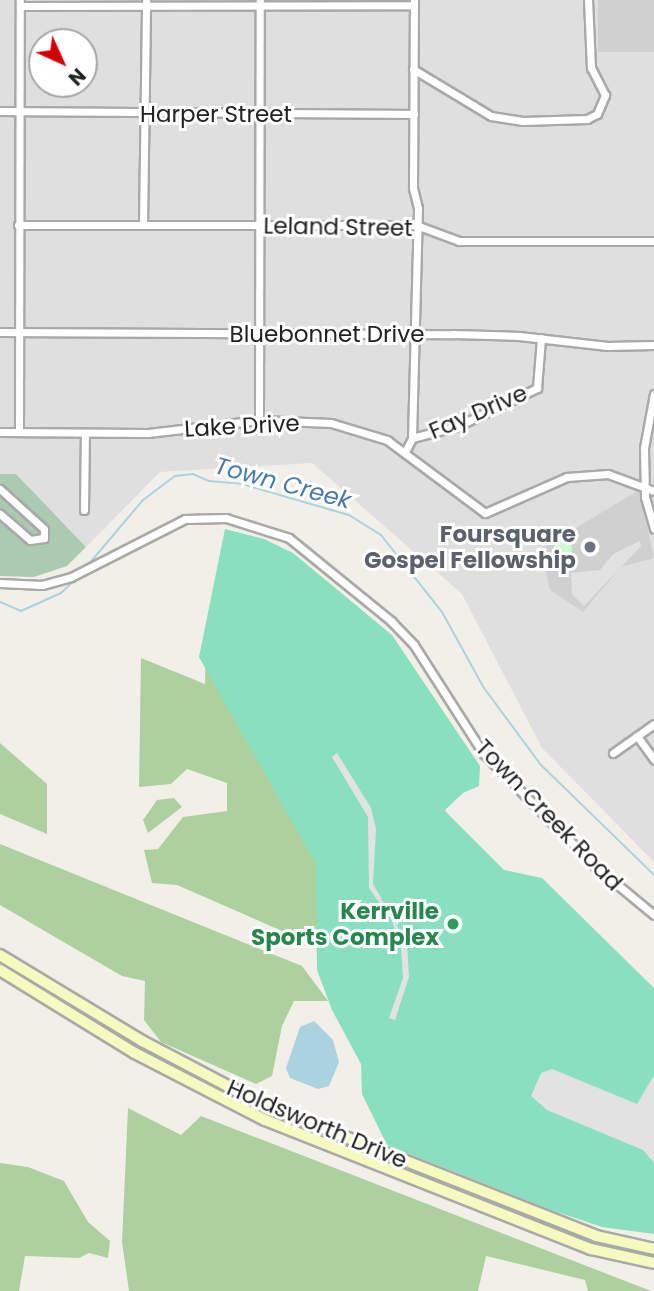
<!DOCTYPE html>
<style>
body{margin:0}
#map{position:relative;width:654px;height:1291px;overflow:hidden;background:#f2efe9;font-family:Poppins,sans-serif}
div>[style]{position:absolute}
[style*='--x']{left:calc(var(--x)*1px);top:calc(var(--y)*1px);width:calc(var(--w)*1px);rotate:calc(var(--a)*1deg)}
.residential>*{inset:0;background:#e0dfdf}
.religious>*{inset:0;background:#d0d0d0;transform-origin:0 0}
.forest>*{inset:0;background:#add19e}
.cemetery>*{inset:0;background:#aacbaf}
.park>*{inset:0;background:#c8facc}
.round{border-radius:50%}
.pitch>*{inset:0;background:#88e0be}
.parking>*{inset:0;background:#e2e2e2}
.water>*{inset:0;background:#aad3df}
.stream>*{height:2px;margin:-1px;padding:0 1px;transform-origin:1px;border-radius:1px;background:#aad3df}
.roads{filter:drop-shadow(2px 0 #a9a9a9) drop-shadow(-2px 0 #a9a9a9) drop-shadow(0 2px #a9a9a9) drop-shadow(0 -2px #a9a9a9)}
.minor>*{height:7px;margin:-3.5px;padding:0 3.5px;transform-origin:3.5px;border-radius:3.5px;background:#fff}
.secondary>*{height:10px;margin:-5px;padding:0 5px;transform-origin:5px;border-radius:5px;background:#f7fabf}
.dots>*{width:19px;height:19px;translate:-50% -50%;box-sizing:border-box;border:4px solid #fff;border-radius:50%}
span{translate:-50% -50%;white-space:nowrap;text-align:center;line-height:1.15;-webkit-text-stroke:6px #fff;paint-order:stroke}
.street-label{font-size:23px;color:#222}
.worship-label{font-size:23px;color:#5b616d;font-weight:700}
.right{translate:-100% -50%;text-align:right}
.leisure-label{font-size:23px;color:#27864d;font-weight:700}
.water-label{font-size:24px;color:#4a7aab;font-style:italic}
.north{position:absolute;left:28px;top:28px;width:70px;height:70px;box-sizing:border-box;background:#fff;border:2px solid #a7a7a7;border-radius:50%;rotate:135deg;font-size:19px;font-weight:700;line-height:28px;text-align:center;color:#222}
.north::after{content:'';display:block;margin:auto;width:24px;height:32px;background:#d40000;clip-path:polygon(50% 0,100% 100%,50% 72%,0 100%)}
</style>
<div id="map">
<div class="residential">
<div style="clip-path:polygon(evenodd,0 0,654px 0,654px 862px,542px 748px,462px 594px,312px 463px,160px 472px,86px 547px,16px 474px,0 474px,0 0,42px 42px,84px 42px,84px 84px,42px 84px,42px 42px)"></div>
</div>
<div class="religious">
<div style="left:598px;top:0;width:56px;height:52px"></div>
<div style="clip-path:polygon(639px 490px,654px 558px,621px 567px,583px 612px,550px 590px,541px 549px)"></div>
</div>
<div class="forest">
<div style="clip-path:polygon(206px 636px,281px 697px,344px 958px,177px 885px,152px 883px,144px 850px,158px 849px,183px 817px,227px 811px,227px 783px,187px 769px,171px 784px,139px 787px,141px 658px,205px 684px)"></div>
<div style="clip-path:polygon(0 743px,47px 784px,47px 834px,0 814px)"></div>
<div style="clip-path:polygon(174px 798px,182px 807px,148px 833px,143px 820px,157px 800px)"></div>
<div style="clip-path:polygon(0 844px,302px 966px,328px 1001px,294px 1001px,282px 1026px,272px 1076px,256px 1084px,161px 1042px,144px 1020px,145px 981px,122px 976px,0 905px)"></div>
<div style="clip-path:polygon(128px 1108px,181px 1135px,201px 1116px,651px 1291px,588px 1291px,585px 1280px,486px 1256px,478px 1291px,129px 1291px,122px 1242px)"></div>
<div style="clip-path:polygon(0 1163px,28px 1167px,64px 1181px,88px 1222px,110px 1241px,108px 1258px,89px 1253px,79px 1258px,25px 1256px,19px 1291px,0 1291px)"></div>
</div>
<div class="cemetery">
<div style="clip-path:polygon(0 474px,16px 474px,86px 547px,67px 566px,34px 577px,0 576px)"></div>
</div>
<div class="park">
<div class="round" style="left:554px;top:540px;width:18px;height:18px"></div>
</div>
<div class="pitch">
<div style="clip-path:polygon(225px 529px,264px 539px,293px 553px,392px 635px,480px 766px,479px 786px,463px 793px,445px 810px,448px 814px,504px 870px,542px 878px,654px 988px,654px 1234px,602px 1227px,551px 1210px,387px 1145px,362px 1094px,361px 1064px,332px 1010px,317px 970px,316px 864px,199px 657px)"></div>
</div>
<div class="parking">
<div style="clip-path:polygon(640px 541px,641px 546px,584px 606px,572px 594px,571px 573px,600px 570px,613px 554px)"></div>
<div style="clip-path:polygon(337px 753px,371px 808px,376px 829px,373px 884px,407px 943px,409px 977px,395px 1020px,389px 1018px,403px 978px,401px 946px,392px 921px,369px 888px,368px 817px,332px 757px)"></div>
<div style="clip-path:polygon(552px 1069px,637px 1104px,654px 1075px,654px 1163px,643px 1150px,547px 1110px,531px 1096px,541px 1073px)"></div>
</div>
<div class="water">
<div style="clip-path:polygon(314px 1021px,333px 1040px,339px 1062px,329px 1086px,318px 1089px,290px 1078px,286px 1068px,300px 1027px)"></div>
</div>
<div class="stream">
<div style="--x:88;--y:565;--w:85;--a:-49.8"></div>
<div style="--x:143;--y:500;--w:40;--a:-37"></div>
<div style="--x:175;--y:476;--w:18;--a:-6"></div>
<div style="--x:193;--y:474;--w:17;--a:24"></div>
<div style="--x:209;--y:481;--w:33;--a:5"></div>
<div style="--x:242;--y:484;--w:111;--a:16.2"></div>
<div style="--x:349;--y:515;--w:38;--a:32"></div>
<div style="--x:381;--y:535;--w:98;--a:51.6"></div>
<div style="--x:442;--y:612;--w:87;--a:61.1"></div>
<div style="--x:484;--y:688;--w:96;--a:53.5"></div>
<div style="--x:541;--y:765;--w:158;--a:44.2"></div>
<div style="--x:0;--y:602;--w:23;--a:23"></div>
<div style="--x:21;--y:611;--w:44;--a:-24.2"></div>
<div style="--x:61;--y:593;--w:26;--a:-43"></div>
</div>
<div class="roads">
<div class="minor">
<div style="--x:20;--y:6;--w:394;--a:-0.1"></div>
<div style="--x:413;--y:69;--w:91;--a:31.1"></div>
<div style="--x:491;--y:116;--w:32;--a:9"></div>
<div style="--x:523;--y:121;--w:64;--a:-1.8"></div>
<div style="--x:587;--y:119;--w:11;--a:-27"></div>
<div style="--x:597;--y:114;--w:21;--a:-67"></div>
<div style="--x:605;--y:95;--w:30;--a:-117"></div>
<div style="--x:591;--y:68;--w:68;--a:-92.5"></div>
<div style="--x:0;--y:111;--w:414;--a:0.4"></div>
<div style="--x:18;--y:225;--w:398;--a:0"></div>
<div style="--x:416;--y:225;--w:46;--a:20.4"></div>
<div style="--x:459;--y:241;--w:195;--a:0"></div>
<div style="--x:143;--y:225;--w:224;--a:-89.2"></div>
<div style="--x:0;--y:332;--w:453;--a:0.3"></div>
<div style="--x:453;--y:334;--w:66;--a:1.7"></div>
<div style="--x:519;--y:336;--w:89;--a:6.5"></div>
<div style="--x:607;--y:346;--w:47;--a:-1.2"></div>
<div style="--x:654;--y:394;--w:55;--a:100.5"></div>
<div style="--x:644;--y:448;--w:49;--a:88.8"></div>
<div style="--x:645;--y:497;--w:33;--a:74"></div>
<div style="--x:259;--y:420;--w:420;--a:-89.9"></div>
<div style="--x:0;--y:432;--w:148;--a:0.4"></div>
<div style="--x:148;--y:433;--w:112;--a:-6.7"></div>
<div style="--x:259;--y:420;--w:72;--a:2.4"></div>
<div style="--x:331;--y:423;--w:59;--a:16.9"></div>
<div style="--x:387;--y:440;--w:122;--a:36.7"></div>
<div style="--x:485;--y:513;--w:90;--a:-23.7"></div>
<div style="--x:567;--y:477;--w:41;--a:-4.2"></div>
<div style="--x:608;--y:474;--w:49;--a:20.3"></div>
<div style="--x:19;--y:432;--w:432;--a:-89.9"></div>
<div style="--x:412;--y:438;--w:48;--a:-14.6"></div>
<div style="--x:458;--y:426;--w:88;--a:-25.7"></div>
<div style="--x:537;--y:388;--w:50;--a:-85.4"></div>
<div style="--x:405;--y:452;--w:16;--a:-63"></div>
<div style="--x:412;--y:438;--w:230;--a:-88.5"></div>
<div style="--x:418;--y:208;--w:21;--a:-104"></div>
<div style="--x:413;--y:188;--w:188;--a:-89.7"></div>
<div style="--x:0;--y:489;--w:59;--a:42.3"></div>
<div style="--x:44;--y:529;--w:9;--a:90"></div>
<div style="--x:44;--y:538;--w:14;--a:172"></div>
<div style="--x:30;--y:540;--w:40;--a:-139"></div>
<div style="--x:84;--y:510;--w:77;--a:-89.3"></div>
<div style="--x:0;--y:583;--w:42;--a:2.7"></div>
<div style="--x:42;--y:585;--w:30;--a:-15"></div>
<div style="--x:71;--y:577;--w:128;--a:-27"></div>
<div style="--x:185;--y:519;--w:41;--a:-1.4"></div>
<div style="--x:226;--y:518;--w:66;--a:17.6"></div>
<div style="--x:289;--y:538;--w:132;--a:39.1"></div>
<div style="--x:391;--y:621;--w:33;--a:46"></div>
<div style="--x:414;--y:645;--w:128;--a:57.4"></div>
<div style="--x:483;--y:753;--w:161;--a:45.3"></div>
<div style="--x:596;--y:867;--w:75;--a:39.6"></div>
<div style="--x:637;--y:736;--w:29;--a:54"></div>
<div style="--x:613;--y:753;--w:50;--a:-35.3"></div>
</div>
<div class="secondary">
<div style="--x:0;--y:955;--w:166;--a:31.2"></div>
<div style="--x:142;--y:1041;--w:138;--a:27.7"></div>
<div style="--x:264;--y:1105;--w:357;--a:21.5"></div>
<div style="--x:596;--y:1236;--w:59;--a:12.6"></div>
<div style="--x:0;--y:970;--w:158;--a:31.6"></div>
<div style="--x:135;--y:1053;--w:146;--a:27.3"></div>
<div style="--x:265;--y:1120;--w:351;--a:21.6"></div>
<div style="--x:591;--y:1249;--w:65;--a:12.5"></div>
</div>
</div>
<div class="dots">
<div style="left:590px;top:547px;background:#6b7280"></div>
<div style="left:453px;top:924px;background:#2e9e5b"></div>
</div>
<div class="street-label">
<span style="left:216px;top:114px">Harper Street</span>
<span style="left:338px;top:227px;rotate:1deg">Leland Street</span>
<span style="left:327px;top:334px">Bluebonnet Drive</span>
<span style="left:478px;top:412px;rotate:-23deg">Fay Drive</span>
<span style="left:242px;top:426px;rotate:-3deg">Lake Drive</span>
<span style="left:549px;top:815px;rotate:46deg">Town Creek Road</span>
<span style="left:317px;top:1124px;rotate:23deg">Holdsworth Drive</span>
</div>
<div class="worship-label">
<span class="right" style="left:576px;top:547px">Foursquare<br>Gospel Fellowship</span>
</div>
<div class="leisure-label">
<span class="right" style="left:439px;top:924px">Kerrville<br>Sports Complex</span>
</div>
<div class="water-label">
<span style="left:283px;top:483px;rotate:15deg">Town Creek</span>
</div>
<div class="north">N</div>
</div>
